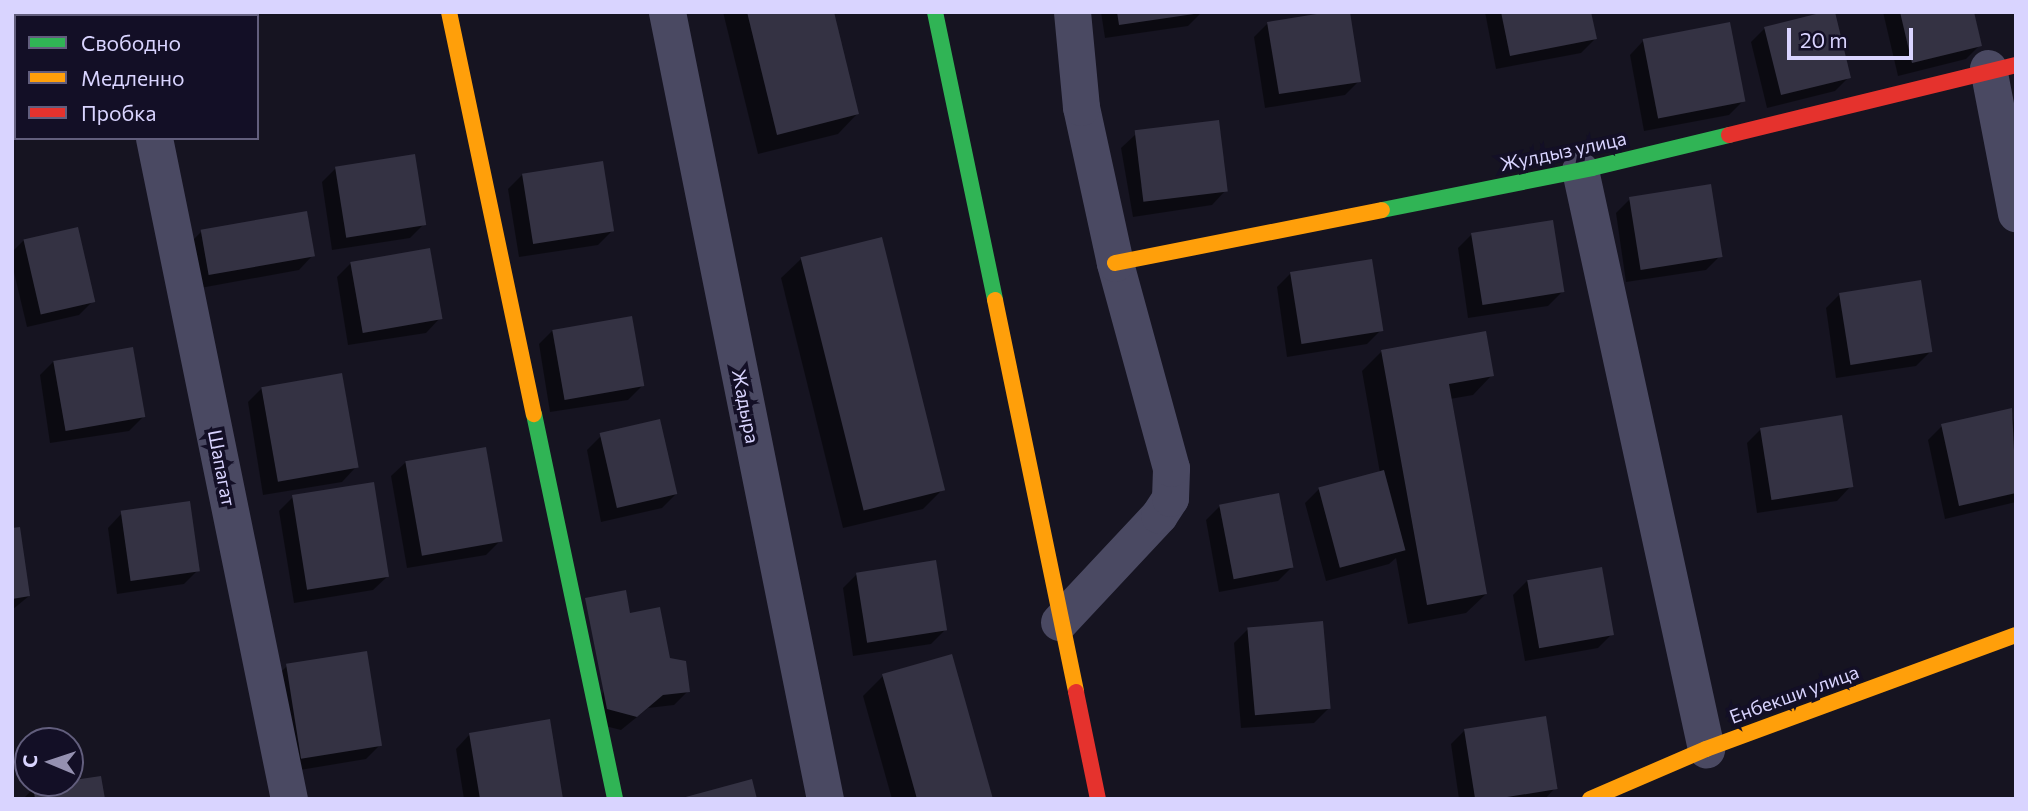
<!DOCTYPE html>
<meta charset="utf-8">
<style>
body{margin:0}
#map{position:relative;width:2028px;height:811px;overflow:hidden;background:#161421;font-family:Commissioner,sans-serif}
div>[style]{position:absolute}
[style*='--x']{left:calc(var(--x)*1px);top:calc(var(--y)*1px);width:calc(var(--w)*1px);rotate:calc(var(--a)*1deg)}
.shadow>*{inset:0;background:#0007}
.building>*{inset:0;background:#343243;transform-origin:0 0}
.street>*{height:37px;margin:-18.5px;padding:0 18.5px;transform-origin:18.5px;border-radius:18.5px;background:#4a4962}
.fast>*{height:16px;margin:-8px;padding:0 8px;transform-origin:8px;border-radius:8px;background:#30b455}
.slow>*{height:16px;margin:-8px;padding:0 8px;transform-origin:8px;border-radius:8px;background:#ff9f0a}
.jam>*{height:16px;margin:-8px;padding:0 8px;transform-origin:8px;border-radius:8px;background:#e5322d}
span{translate:-50% -50%;white-space:nowrap;text-align:center;line-height:1.15;-webkit-text-stroke:7px #130f26;paint-order:stroke}
.street-label{font-size:19px;color:#d9d4ff}
.frame{position:absolute;inset:0;border:14px solid #d9d4ff;pointer-events:none}
.legend{position:absolute;left:14px;top:14px;width:245px;height:126px;box-sizing:border-box;background:#130f26;border:2px solid #625e7d;margin:0;padding:9px 12px;list-style:none;font-size:21px;color:#d9d4ff}
.legend li{display:flex;align-items:center;gap:14px;height:35px}
.legend b{width:35px;border:2px solid #625e7d}
.north{position:absolute;left:14px;top:727px;width:70px;height:70px;box-sizing:border-box;background:#130f26;border:2px solid #625e7d;border-radius:50%;rotate:272deg;font-size:19px;font-weight:700;line-height:28px;text-align:center;color:#d9d4ff}
.north::after{content:'';display:block;margin:auto;width:24px;height:32px;background:#9591b1;clip-path:polygon(50% 0,100% 100%,50% 72%,0 100%)}
.scale{position:absolute;left:1787px;top:28px;width:126px;height:32px;box-sizing:border-box;border:4px solid #d9d4ff;border-top:0;padding-left:9px;font-size:21px;line-height:24px;white-space:nowrap;color:#d9d4ff;-webkit-text-stroke:5px #130f26;paint-order:stroke}
</style>
<div id="map">
<div class="shadow">
<div style="clip-path:polygon(12px 12px,67px 12px,16px 16px,12px 31px)"></div>
<div style="clip-path:polygon(152px 12px,226px 12px,204px 16px)"></div>
<div style="clip-path:polygon(723px 12px,832px 12px,857px 114px,838px 134px,758px 154px)"></div>
<div style="clip-path:polygon(1101px 12px,1202px 12px,1188px 26px,1105px 38px)"></div>
<div style="clip-path:polygon(1485px 12px,1590px 12px,1595px 39px,1581px 53px,1496px 69px)"></div>
<div style="clip-path:polygon(1883px 12px,1972px 12px,1980px 45px,1966px 59px,1898px 76px)"></div>
<div style="clip-path:polygon(1268px 23px,1359px 81px,1345px 95px,1265px 108px,1254px 37px)"></div>
<div style="clip-path:polygon(1765px 28px,1849px 77px,1835px 91px,1767px 108px,1751px 42px)"></div>
<div style="clip-path:polygon(1644px 40px,1743px 101px,1729px 115px,1644px 131px,1630px 55px)"></div>
<div style="clip-path:polygon(1136px 134px,1226px 190px,1212px 205px,1133px 217px,1121px 148px)"></div>
<div style="clip-path:polygon(336px 168px,424px 224px,410px 238px,332px 250px,322px 182px)"></div>
<div style="clip-path:polygon(522px 175px,612px 231px,598px 245px,519px 257px,508px 189px)"></div>
<div style="clip-path:polygon(1630px 199px,1720px 256px,1706px 270px,1626px 282px,1616px 213px)"></div>
<div style="clip-path:polygon(201px 232px,313px 255px,299px 270px,195px 289px,187px 246px)"></div>
<div style="clip-path:polygon(1472px 234px,1562px 292px,1548px 306px,1468px 318px,1458px 248px)"></div>
<div style="clip-path:polygon(24px 240px,93px 301px,79px 315px,27px 327px,12px 264px,12px 252px)"></div>
<div style="clip-path:polygon(801px 259px,943px 489px,923px 509px,843px 528px,781px 278px)"></div>
<div style="clip-path:polygon(351px 263px,440px 318px,426px 333px,348px 345px,337px 277px)"></div>
<div style="clip-path:polygon(1291px 273px,1381px 330px,1367px 344px,1287px 357px,1277px 287px)"></div>
<div style="clip-path:polygon(1840px 294px,1930px 352px,1916px 366px,1836px 378px,1826px 308px)"></div>
<div style="clip-path:polygon(553px 330px,642px 386px,628px 400px,550px 412px,539px 344px)"></div>
<div style="clip-path:polygon(1382px 351px,1492px 375px,1473px 395px,1450px 399px,1486px 594px,1466px 613px,1408px 624px,1396px 558px,1389px 564px,1326px 581px,1305px 503px,1319px 489px,1380px 473px,1362px 371px)"></div>
<div style="clip-path:polygon(54px 361px,143px 417px,129px 431px,50px 443px,40px 375px)"></div>
<div style="clip-path:polygon(262px 388px,356px 467px,342px 482px,263px 495px,248px 402px)"></div>
<div style="clip-path:polygon(2011px 410px,2016px 431px,2016px 502px,1945px 519px,1928px 440px,1942px 426px)"></div>
<div style="clip-path:polygon(1761px 429px,1851px 486px,1837px 501px,1757px 513px,1747px 443px)"></div>
<div style="clip-path:polygon(601px 436px,676px 494px,662px 508px,601px 522px,587px 450px)"></div>
<div style="clip-path:polygon(406px 462px,500px 541px,486px 555px,407px 568px,391px 476px)"></div>
<div style="clip-path:polygon(293px 497px,388px 576px,373px 590px,294px 603px,279px 511px)"></div>
<div style="clip-path:polygon(1220px 506px,1292px 567px,1278px 581px,1219px 592px,1206px 520px)"></div>
<div style="clip-path:polygon(122px 513px,198px 570px,184px 584px,117px 594px,108px 528px)"></div>
<div style="clip-path:polygon(12px 530px,29px 596px,12px 610px)"></div>
<div style="clip-path:polygon(857px 574px,945px 630px,931px 644px,853px 656px,843px 588px)"></div>
<div style="clip-path:polygon(1527px 581px,1612px 634px,1598px 648px,1525px 661px,1513px 595px)"></div>
<div style="clip-path:polygon(629px 615px,668px 659px,688px 691px,674px 705px,648px 708px,621px 730px,593px 723px)"></div>
<div style="clip-path:polygon(1248px 629px,1328px 709px,1314px 723px,1241px 728px,1234px 643px)"></div>
<div style="clip-path:polygon(287px 666px,380px 745px,366px 759px,288px 772px,273px 680px)"></div>
<div style="clip-path:polygon(883px 676px,992px 799px,892px 799px,863px 696px)"></div>
<div style="clip-path:polygon(1465px 730px,1555px 788px,1545px 799px,1459px 799px,1451px 744px)"></div>
<div style="clip-path:polygon(470px 734px,562px 799px,464px 799px,456px 749px)"></div>
<div style="clip-path:polygon(34px 788px,103px 799px,23px 799px)"></div>
</div>
<div class="building">
<div style="clip-path:polygon(747px 12px,834px 12px,859px 114px,777px 135px)"></div>
<div style="clip-path:polygon(1117px 12px,1194px 12px,1194px 14px,1119px 25px)"></div>
<div style="clip-path:polygon(1329px 12px,1350px 12px,1361px 82px,1279px 94px,1267px 22px)"></div>
<div style="clip-path:polygon(1501px 12px,1591px 12px,1597px 39px,1510px 56px)"></div>
<div style="clip-path:polygon(1824px 12px,1835px 12px,1851px 78px,1781px 95px,1764px 27px)"></div>
<div style="clip-path:polygon(1900px 12px,1974px 12px,1982px 46px,1912px 63px)"></div>
<div style="left:1730px;top:22px;width:81px;height:89px;rotate:79deg"></div>
<div style="left:1219px;top:120px;width:72px;height:85px;rotate:83deg"></div>
<div style="left:415px;top:154px;width:72px;height:81px;rotate:81deg"></div>
<div style="left:603px;top:161px;width:71px;height:82px;rotate:81deg"></div>
<div style="left:1711px;top:184px;width:74px;height:83px;rotate:81deg"></div>
<div style="left:307px;top:211px;width:46px;height:108px;rotate:80deg"></div>
<div style="left:1553px;top:220px;width:73px;height:83px;rotate:81deg"></div>
<div style="left:78px;top:227px;width:77px;height:56px;rotate:77deg"></div>
<div style="left:882px;top:237px;width:261px;height:84px;rotate:76deg"></div>
<div style="left:430px;top:248px;width:72px;height:81px;rotate:80deg"></div>
<div style="left:1372px;top:259px;width:73px;height:83px;rotate:81deg"></div>
<div style="left:1921px;top:280px;width:73px;height:83px;rotate:81deg"></div>
<div style="left:632px;top:316px;width:71px;height:81px;rotate:80deg"></div>
<div style="clip-path:polygon(1486px 331px,1494px 376px,1449px 384px,1487px 594px,1427px 605px,1381px 350px)"></div>
<div style="left:133px;top:347px;width:71px;height:81px;rotate:80deg"></div>
<div style="left:342px;top:373px;width:96px;height:82px;rotate:80deg"></div>
<div style="clip-path:polygon(2012px 408px,2016px 493px,1959px 506px,1941px 424px)"></div>
<div style="left:1842px;top:415px;width:73px;height:83px;rotate:81deg"></div>
<div style="left:660px;top:419px;width:77px;height:62px;rotate:77deg"></div>
<div style="left:486px;top:447px;width:96px;height:82px;rotate:80deg"></div>
<div style="left:1384px;top:470px;width:83px;height:68px;rotate:75deg"></div>
<div style="left:374px;top:482px;width:96px;height:83px;rotate:81deg"></div>
<div style="left:1279px;top:493px;width:76px;height:61px;rotate:79deg"></div>
<div style="left:190px;top:501px;width:71px;height:70px;rotate:82deg"></div>
<div style="clip-path:polygon(20px 527px,30px 596px,12px 599px,12px 528px)"></div>
<div style="left:936px;top:560px;width:71px;height:81px;rotate:81deg"></div>
<div style="left:1602px;top:567px;width:69px;height:76px;rotate:80deg"></div>
<div style="clip-path:polygon(626px 590px,630px 613px,660px 607px,670px 658px,686px 661px,690px 692px,663px 695px,637px 717px,607px 709px,585px 598px)"></div>
<div style="left:1323px;top:621px;width:88px;height:76px;rotate:85deg"></div>
<div style="left:367px;top:651px;width:96px;height:82px;rotate:81deg"></div>
<div style="clip-path:polygon(952px 654px,993px 799px,917px 799px,882px 674px)"></div>
<div style="left:1546px;top:716px;width:74px;height:83px;rotate:81deg"></div>
<div style="clip-path:polygon(550px 719px,563px 799px,480px 799px,469px 733px)"></div>
<div style="clip-path:polygon(101px 776px,105px 799px,35px 799px,33px 786px)"></div>
<div style="clip-path:polygon(752px 779px,757px 799px,682px 799px,682px 798px)"></div>
</div>
<div class="street">
<div style="--x:129;--y:12;--w:4;--a:90"></div>
<div style="--x:667;--y:12;--w:803;--a:78.65"></div>
<div style="--x:1988;--y:68;--w:148;--a:79.1"></div>
<div style="--x:154;--y:138;--w:675;--a:78.46"></div>
<div style="--x:1580;--y:170;--w:593;--a:77.72"></div>
<div style="--x:1059;--y:622;--w:146;--a:-46.9"></div>
<div style="--x:1159;--y:515;--w:20;--a:-57"></div>
<div style="--x:1170;--y:498;--w:30;--a:-88"></div>
<div style="--x:1171;--y:468;--w:213;--a:-105.3"></div>
<div style="--x:1115;--y:263;--w:160;--a:-102.3"></div>
<div style="--x:1081;--y:107;--w:95;--a:-95.4"></div>
</div>
<div class="fast">
<div style="--x:935;--y:12;--w:294;--a:78.2"></div>
<div style="--x:1382;--y:210;--w:214;--a:-11.3"></div>
<div style="--x:1592;--y:168;--w:141;--a:-13.5"></div>
<div style="--x:534;--y:414;--w:393;--a:78.1"></div>
</div>
<div class="slow">
<div style="--x:449;--y:12;--w:411;--a:78.1"></div>
<div style="--x:1115;--y:263;--w:272;--a:-11.2"></div>
<div style="--x:995;--y:300;--w:400;--a:78.3"></div>
<div style="--x:1590;--y:799;--w:126;--a:-23.3"></div>
<div style="--x:1706;--y:749;--w:330;--a:-20.2"></div>
</div>
<div class="jam">
<div style="--x:1729;--y:135;--w:295;--a:-13.7"></div>
<div style="--x:1076;--y:692;--w:109;--a:78.4"></div>
</div>
<div class="street-label">
<span style="left:1563px;top:151px;rotate:-12deg">Жулдыз улица</span>
<span style="left:746px;top:406px;rotate:79deg">Жадыра</span>
<span style="left:222px;top:468px;rotate:79deg">Шапагат</span>
<span style="left:1794px;top:694px;rotate:-20deg">Енбекши улица</span>
</div>
<div class="frame"></div>
<ul class="legend">
<li><b style="height:9px;background:#30b455"></b>Свободно</li>
<li><b style="height:9px;background:#ff9f0a"></b>Медленно</li>
<li><b style="height:9px;background:#e5322d"></b>Пробка</li>
</ul>
<div class="north">С</div>
<div class="scale">20 m</div>
</div>
